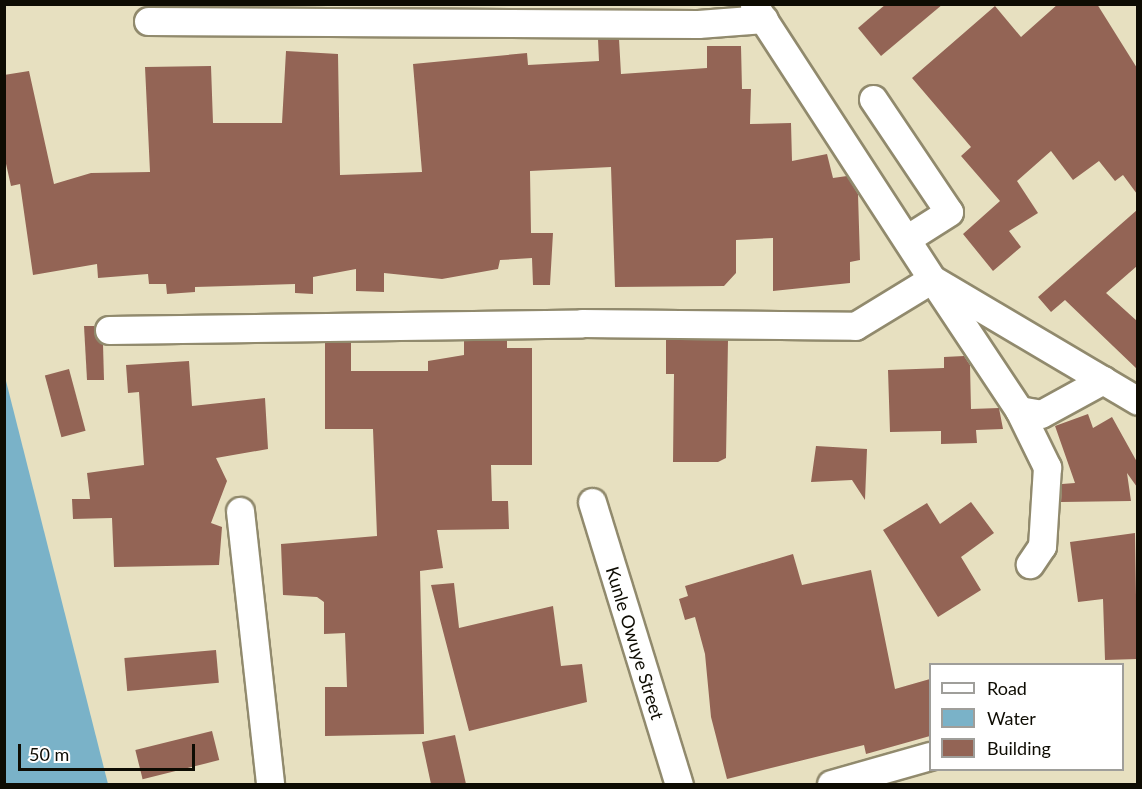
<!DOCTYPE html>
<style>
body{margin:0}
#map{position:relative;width:1142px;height:789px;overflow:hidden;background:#e7e0c0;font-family:Lato,sans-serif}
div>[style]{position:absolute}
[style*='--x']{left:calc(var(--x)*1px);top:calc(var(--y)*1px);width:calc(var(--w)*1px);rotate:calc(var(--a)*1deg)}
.water>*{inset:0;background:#7ab2c8}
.building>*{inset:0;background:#936455;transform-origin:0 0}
.roads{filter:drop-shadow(2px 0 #918a6d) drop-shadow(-2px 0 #918a6d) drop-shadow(0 2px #918a6d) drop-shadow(0 -2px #918a6d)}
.minor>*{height:27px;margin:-13.5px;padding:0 13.5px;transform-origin:13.5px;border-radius:13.5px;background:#fff}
span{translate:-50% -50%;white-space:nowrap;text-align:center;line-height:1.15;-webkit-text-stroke:4.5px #fff;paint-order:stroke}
.street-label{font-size:18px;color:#0e0c03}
.frame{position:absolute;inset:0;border:6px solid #0e0c03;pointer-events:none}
.legend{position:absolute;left:929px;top:663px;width:195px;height:108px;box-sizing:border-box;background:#fff;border:2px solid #9f9e9a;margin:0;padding:8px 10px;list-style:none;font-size:18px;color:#0e0c03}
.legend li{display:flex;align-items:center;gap:12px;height:30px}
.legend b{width:30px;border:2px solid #9f9e9a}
.scale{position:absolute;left:18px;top:744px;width:177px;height:27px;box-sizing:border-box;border:3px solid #0e0c03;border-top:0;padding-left:8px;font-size:18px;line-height:21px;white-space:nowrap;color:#0e0c03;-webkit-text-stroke:4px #fff;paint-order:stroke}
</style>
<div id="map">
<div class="water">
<div style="clip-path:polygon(5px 377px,108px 784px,5px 784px)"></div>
</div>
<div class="building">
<div style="clip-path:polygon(886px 4px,943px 4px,881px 56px,858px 28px)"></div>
<div style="clip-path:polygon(1058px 4px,1097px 4px,1137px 68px,1137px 194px,1123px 175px,1115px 181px,1099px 161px,1073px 180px,1051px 151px,1017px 181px,1038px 213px,1009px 231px,1021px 247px,993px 271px,963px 234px,1000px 201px,961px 156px,971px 147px,912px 78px,995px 6px,1021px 37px)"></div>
<div style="clip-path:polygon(598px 39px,619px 39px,621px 74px,707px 68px,707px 46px,741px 46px,742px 89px,751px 89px,750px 124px,791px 123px,792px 161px,827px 154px,833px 178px,847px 176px,858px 194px,860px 260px,850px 262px,850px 283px,773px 291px,773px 238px,736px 240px,736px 273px,724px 286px,615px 287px,611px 167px,530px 171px,531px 233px,553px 233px,550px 285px,533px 285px,532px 258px,500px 260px,498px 269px,442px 279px,384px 273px,384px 292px,356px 291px,356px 269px,313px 277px,313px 294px,295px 293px,295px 284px,195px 287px,195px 292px,167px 294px,166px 284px,149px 284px,148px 274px,98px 278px,97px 264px,33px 275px,20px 184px,11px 186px,4px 155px,4px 75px,29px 71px,54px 184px,91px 173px,150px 172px,145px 67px,211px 66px,213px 123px,282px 123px,286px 51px,338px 54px,340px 175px,422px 172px,413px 64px,527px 53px,528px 65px,599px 61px)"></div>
<div style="clip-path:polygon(1137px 210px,1137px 266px,1106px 293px,1137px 321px,1137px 369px,1065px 300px,1051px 312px,1038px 297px)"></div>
<div style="clip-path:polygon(84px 326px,94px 326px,103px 344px,104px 380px,87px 380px)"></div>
<div style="clip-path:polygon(464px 340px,507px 340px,507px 348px,532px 348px,532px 465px,491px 465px,492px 501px,508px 501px,509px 529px,437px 530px,443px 568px,420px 571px,424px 734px,325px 736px,325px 687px,347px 687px,345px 633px,324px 634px,324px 602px,317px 597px,283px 595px,281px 544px,377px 536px,373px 429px,325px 429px,325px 343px,351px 342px,351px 371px,428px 371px,428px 361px,464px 355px)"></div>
<div style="clip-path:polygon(666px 340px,728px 340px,726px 458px,718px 462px,673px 462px,674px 374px,666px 374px)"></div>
<div style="clip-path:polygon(964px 356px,970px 365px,971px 409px,999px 408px,1003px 429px,976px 430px,977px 443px,941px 444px,941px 431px,890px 432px,888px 370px,944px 368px,944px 357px)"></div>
<div style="clip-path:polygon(189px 361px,192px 406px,265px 398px,268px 449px,216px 458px,227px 481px,211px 523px,222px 527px,219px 565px,114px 567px,112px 518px,73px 519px,72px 499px,90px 499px,87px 473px,144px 465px,139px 392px,128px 393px,126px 365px)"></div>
<div style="left:69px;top:369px;width:64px;height:25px;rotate:75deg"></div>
<div style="clip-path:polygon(1088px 414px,1093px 428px,1112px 417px,1137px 462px,1137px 487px,1127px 473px,1131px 501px,1061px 502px,1062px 484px,1075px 483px,1055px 426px)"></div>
<div style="clip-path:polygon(816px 446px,867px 449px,865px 500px,852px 480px,811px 482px)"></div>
<div style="clip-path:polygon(971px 502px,994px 533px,961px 557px,981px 590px,938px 617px,883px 530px,927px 503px,940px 524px)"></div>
<div style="clip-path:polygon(1135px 533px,1137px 659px,1105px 660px,1103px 599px,1078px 602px,1070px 542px)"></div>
<div style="clip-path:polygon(793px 554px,802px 585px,871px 570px,895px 689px,930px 679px,930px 736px,866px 754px,864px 745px,727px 779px,711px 717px,705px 654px,695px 617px,685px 620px,679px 599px,688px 596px,685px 586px)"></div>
<div style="clip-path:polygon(454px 583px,459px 628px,553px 606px,561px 666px,582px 664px,587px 702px,469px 731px,431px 585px)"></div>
<div style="left:216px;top:650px;width:33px;height:92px;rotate:85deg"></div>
<div style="left:212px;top:731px;width:30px;height:79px;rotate:76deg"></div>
<div style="clip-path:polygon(455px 735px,466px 784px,431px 784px,422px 742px)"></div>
</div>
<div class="roads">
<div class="minor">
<div style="--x:754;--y:5;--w:327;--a:57"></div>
<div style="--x:932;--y:279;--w:239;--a:30.6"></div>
<div style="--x:148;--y:21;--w:550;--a:0.31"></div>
<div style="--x:698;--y:24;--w:66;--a:-4.3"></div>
<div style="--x:873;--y:99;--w:136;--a:56.1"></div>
<div style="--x:949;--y:212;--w:49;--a:147.6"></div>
<div style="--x:109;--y:330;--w:473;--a:-0.8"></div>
<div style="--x:582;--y:323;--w:273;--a:0.6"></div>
<div style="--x:855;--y:326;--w:90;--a:-31.4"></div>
<div style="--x:932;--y:279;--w:157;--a:56.4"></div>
<div style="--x:1019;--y:410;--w:64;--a:63.8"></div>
<div style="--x:1047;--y:467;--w:79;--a:93.6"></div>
<div style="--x:1042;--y:546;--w:22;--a:124"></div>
<div style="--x:1019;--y:410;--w:22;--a:10"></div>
<div style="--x:1041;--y:414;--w:71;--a:-28.7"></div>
<div style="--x:592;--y:502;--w:295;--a:72.9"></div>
<div style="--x:240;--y:511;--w:275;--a:83.7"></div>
<div style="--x:831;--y:784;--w:103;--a:-15.8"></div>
</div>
</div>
<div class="street-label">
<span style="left:635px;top:643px;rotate:73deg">Kunle Owuye Street</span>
</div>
<div class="frame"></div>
<ul class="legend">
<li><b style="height:8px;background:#fff"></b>Road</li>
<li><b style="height:16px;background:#7ab2c8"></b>Water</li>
<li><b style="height:16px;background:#936455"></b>Building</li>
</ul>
<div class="scale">50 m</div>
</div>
